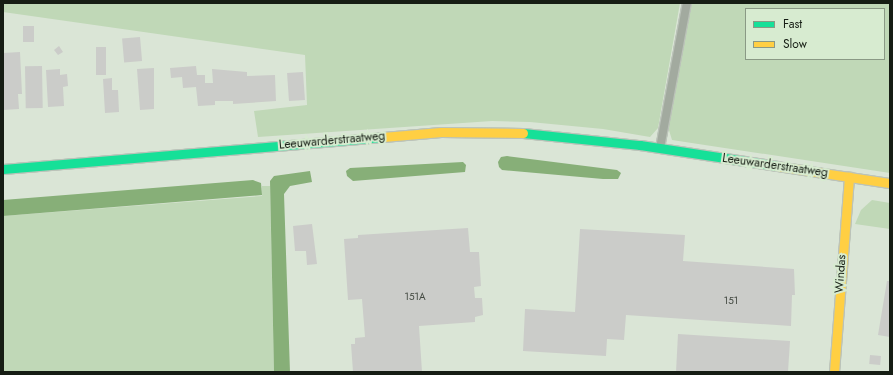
<!DOCTYPE html>
<style>
body{margin:0}
#map{position:relative;width:893px;height:375px;overflow:hidden;background:#dae5d6;font-family:Jost,sans-serif}
div>[style]{position:absolute}
[style*='--x']{left:calc(var(--x)*1px);top:calc(var(--y)*1px);width:calc(var(--w)*1px);rotate:calc(var(--a)*1deg)}
.green>*{inset:0;background:#c0d8b7}
.water>*{inset:0;background:#87af78}
.building>*{inset:0;background:#cbccc9;transform-origin:0 0}
.roads{filter:drop-shadow(1px 0 #bbc3b9) drop-shadow(-1px 0 #bbc3b9) drop-shadow(0 1px #bbc3b9) drop-shadow(0 -1px #bbc3b9)}
.lane>*{height:8px;margin:-4px;padding:0 4px;transform-origin:4px;border-radius:4px;background:#a2aa9f}
.fast>*{height:9px;margin:-4.5px;padding:0 4.5px;transform-origin:4.5px;border-radius:4.5px;background:#16e098}
.slow>*{height:9px;margin:-4.5px;padding:0 4.5px;transform-origin:4.5px;border-radius:4.5px;background:#ffcf43}
span{translate:-50% -50%;white-space:nowrap;text-align:center;line-height:1.15;-webkit-text-stroke:4px #d7ebd0;paint-order:stroke}
.number-label{font-size:10px;color:#434941}
.number-label span{-webkit-text-stroke-width:0}
.street-label{font-size:12px;color:#161d14}
.frame{position:absolute;inset:0;border:4px solid #161d14;pointer-events:none}
.legend{position:absolute;left:745px;top:8px;width:140px;height:52px;box-sizing:border-box;background:#d7ebd0;border:1px solid #8a9985;margin:0;padding:5px 7px;list-style:none;font-size:12px;color:#161d14}
.legend li{display:flex;align-items:center;gap:8px;height:20px}
.legend b{width:20px;border:1px solid #8a9985}
</style>
<div id="map">
<div class="green">
<div style="clip-path:polygon(3px 3px,680px 3px,658px 128px,650px 137px,603px 129px,530px 122px,492px 121px,258px 137px,254px 111px,307px 105px,305px 55px,3px 12px)"></div>
<div style="clip-path:polygon(evenodd,692px 3px,890px 3px,890px 173px,672px 140px,668px 127px,692px 3px,746px 9px,884px 9px,884px 59px,746px 59px,746px 9px)"></div>
<div style="clip-path:polygon(262px 186px,270px 186px,274px 372px,3px 372px,3px 216px,262px 196px)"></div>
<div style="clip-path:polygon(872px 200px,890px 203px,890px 229px,855px 224px,861px 210px)"></div>
</div>
<div class="water">
<div style="clip-path:polygon(507px 156px,617px 170px,621px 173px,618px 179px,603px 179px,502px 170px,499px 167px,498px 162px,501px 157px)"></div>
<div style="clip-path:polygon(463px 162px,466px 165px,465px 172px,353px 181px,347px 176px,346px 171px,350px 168px)"></div>
<div style="clip-path:polygon(310px 171px,312px 182px,290px 186px,284px 194px,290px 372px,274px 372px,270px 181px,274px 176px)"></div>
<div style="clip-path:polygon(253px 180px,261px 183px,262px 195px,3px 216px,3px 200px)"></div>
</div>
<div class="building">
<div style="left:23px;top:26px;width:11px;height:16px"></div>
<div style="left:140px;top:37px;width:24px;height:18px;rotate:85deg"></div>
<div style="clip-path:polygon(59px 46px,63px 52px,58px 55px,54px 50px)"></div>
<div style="left:96px;top:47px;width:10px;height:28px"></div>
<div style="clip-path:polygon(20px 52px,22px 94px,18px 94px,19px 109px,3px 110px,3px 53px)"></div>
<div style="left:42px;top:66px;width:42px;height:17px;rotate:89deg"></div>
<div style="clip-path:polygon(196px 66px,197px 75px,205px 75px,205px 83px,213px 83px,212px 69px,247px 72px,247px 76px,275px 75px,276px 101px,233px 104px,233px 101px,215px 101px,215px 105px,198px 106px,196px 87px,183px 88px,182px 77px,171px 78px,170px 68px)"></div>
<div style="clip-path:polygon(154px 68px,154px 109px,140px 110px,137px 69px)"></div>
<div style="clip-path:polygon(60px 69px,60px 75px,67px 74px,68px 86px,63px 87px,64px 106px,48px 107px,46px 70px)"></div>
<div style="left:303px;top:72px;width:28px;height:16px;rotate:86deg"></div>
<div style="clip-path:polygon(112px 78px,112px 90px,118px 90px,119px 112px,105px 113px,103px 79px)"></div>
<div style="clip-path:polygon(312px 224px,317px 264px,307px 265px,306px 251px,295px 251px,293px 226px)"></div>
<div style="clip-path:polygon(468px 228px,470px 252px,479px 252px,481px 286px,474px 287px,475px 298px,482px 298px,483px 315px,475px 317px,475px 322px,419px 326px,422px 372px,353px 372px,351px 344px,355px 344px,355px 338px,365px 337px,362px 299px,348px 300px,344px 239px,358px 238px,358px 235px)"></div>
<div style="clip-path:polygon(580px 229px,685px 235px,683px 261px,794px 269px,795px 295px,792px 295px,791px 326px,626px 315px,624px 340px,607px 339px,606px 356px,523px 351px,525px 309px,575px 312px)"></div>
<div style="clip-path:polygon(887px 281px,890px 281px,890px 337px,878px 335px)"></div>
<div style="clip-path:polygon(678px 334px,790px 341px,788px 372px,676px 372px)"></div>
<div style="left:870px;top:355px;width:11px;height:9px;rotate:5deg"></div>
</div>
<div class="roads">
<div class="lane">
<div style="--x:660;--y:148;--w:147;--a:-79.5"></div>
</div>
<div class="fast">
<div style="--x:523;--y:133;--w:118;--a:5.9"></div>
<div style="--x:640;--y:145;--w:139;--a:8.7"></div>
<div style="--x:3;--y:169;--w:381;--a:-4.8"></div>
</div>
<div class="slow">
<div style="--x:383;--y:137;--w:58;--a:-4.9"></div>
<div style="--x:441;--y:132;--w:82;--a:0.7"></div>
<div style="--x:777;--y:166;--w:114;--a:8.6"></div>
<div style="--x:834;--y:372;--w:196;--a:-85.6"></div>
</div>
</div>
<div class="number-label">
<span style="left:415px;top:297px">151A</span>
<span style="left:731px;top:301px">151</span>
</div>
<div class="street-label">
<span style="left:332px;top:141px;rotate:-5deg">Leeuwarderstraatweg</span>
<span style="left:775px;top:166px;rotate:8deg">Leeuwarderstraatweg</span>
<span style="left:841px;top:274px;rotate:-86deg">Windas</span>
</div>
<div class="frame"></div>
<ul class="legend">
<li><b style="height:5px;background:#16e098"></b>Fast</li>
<li><b style="height:5px;background:#ffcf43"></b>Slow</li>
</ul>
</div>
